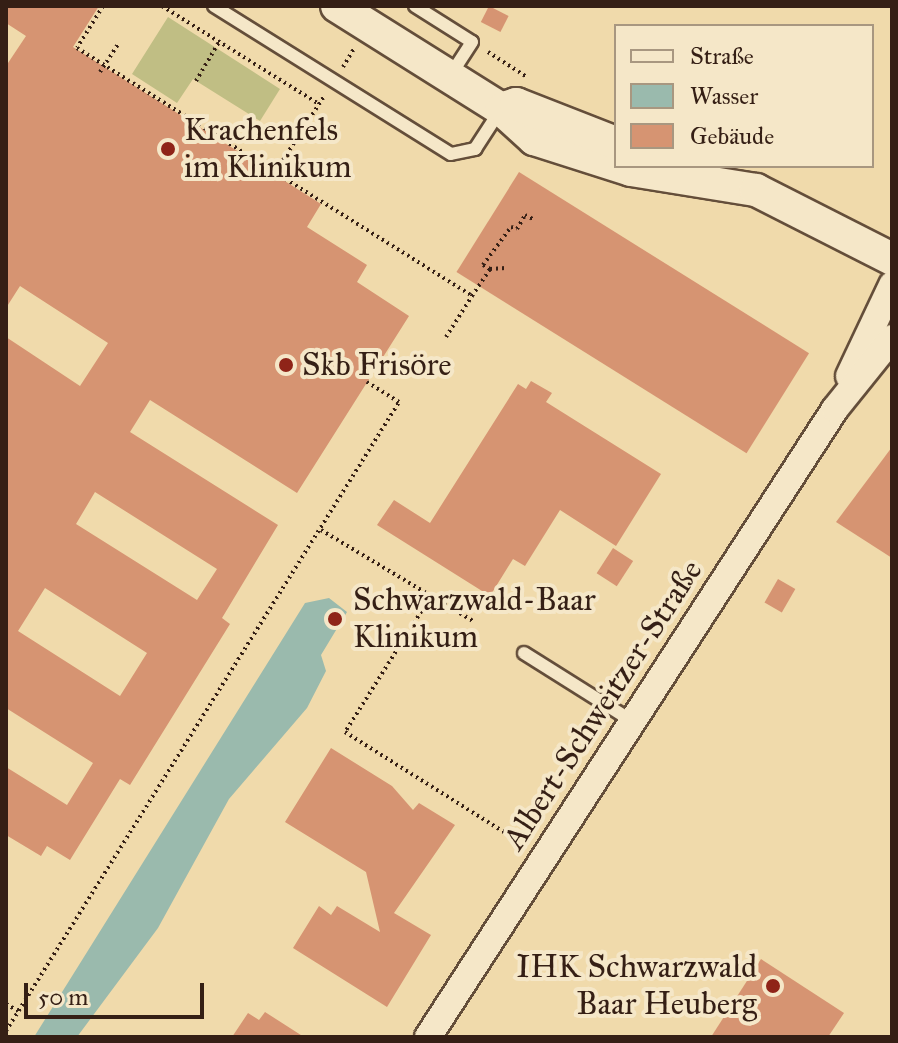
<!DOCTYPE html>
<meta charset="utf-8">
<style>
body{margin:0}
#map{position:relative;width:898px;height:1043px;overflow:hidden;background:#f0daab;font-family:"IM FELL Great Primer",serif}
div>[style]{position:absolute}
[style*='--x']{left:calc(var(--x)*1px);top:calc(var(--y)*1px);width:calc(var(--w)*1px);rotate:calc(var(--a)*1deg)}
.green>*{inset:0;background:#c0be84}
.water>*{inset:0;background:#9abaad}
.building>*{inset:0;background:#d69472;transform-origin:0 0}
.path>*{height:4px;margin-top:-2px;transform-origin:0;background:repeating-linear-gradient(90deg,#351f15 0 2px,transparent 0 6px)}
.roads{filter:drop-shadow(2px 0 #644e3a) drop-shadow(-2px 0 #644e3a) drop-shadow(0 2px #644e3a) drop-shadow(0 -2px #644e3a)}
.service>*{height:12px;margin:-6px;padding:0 6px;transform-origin:6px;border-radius:6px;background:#f5e7c8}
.minor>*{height:26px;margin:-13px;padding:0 13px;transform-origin:13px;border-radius:13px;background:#f5e7c8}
.tertiary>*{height:32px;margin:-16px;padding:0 16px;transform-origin:16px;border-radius:16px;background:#f5e7c8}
.dots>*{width:22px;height:22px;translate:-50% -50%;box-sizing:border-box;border:4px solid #f5e7c8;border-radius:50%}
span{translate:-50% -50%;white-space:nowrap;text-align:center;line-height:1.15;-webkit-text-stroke:8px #f5e7c8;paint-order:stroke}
.poi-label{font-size:32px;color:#351f15}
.left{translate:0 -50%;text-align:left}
.right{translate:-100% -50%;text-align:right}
.street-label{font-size:32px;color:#351f15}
.frame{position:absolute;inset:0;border:8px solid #351f15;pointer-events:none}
.legend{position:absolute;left:614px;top:24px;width:260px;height:144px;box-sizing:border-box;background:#f5e7c8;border:2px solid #a89780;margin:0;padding:10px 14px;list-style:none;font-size:24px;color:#351f15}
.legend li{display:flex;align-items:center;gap:16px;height:40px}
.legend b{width:40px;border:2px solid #a89780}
.scale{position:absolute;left:24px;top:983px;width:180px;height:36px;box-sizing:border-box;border:4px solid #351f15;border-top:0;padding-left:10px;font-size:24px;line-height:28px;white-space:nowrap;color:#351f15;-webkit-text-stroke:6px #f5e7c8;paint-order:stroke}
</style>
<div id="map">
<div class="green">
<div style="clip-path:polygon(168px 17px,280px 89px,260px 121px,193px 79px,177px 103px,132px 74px)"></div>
</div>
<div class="water">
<div style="clip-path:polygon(329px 598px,347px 612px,321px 655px,326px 671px,307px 708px,229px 799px,158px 928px,77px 1037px,34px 1037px,305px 603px)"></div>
</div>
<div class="building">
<div style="clip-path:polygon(evenodd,6px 6px,99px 6px,73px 47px,321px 204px,307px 227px,367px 265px,357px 282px,409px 316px,297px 493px,150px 400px,130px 432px,278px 525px,222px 618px,230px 624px,130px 785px,120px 779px,70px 860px,47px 846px,41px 856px,6px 835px,6px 767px,67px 805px,93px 763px,6px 708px,6px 337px,80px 386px,108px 343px,20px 286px,6px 308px,6px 66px,26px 36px,6px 23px,6px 6px,95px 492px,217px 569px,197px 600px,76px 524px,95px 492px,6px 6px,45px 588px,147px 653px,120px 696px,18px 631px,45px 588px)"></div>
<div style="left:489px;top:6px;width:22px;height:18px;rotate:27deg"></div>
<div style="left:519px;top:172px;width:342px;height:118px;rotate:32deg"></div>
<div style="clip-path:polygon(531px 381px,552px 393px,546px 402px,661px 474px,616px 546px,560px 510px,525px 566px,513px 559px,490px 596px,377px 525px,394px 500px,430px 523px,518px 384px,526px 389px)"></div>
<div style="clip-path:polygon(892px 447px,892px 558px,836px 522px)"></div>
<div style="left:613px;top:548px;width:24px;height:30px;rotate:33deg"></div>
<div style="left:778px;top:579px;width:20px;height:27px;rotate:30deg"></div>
<div style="clip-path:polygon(331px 748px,392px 786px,413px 810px,419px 803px,455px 825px,394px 913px,431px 935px,387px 1007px,293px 948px,319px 906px,331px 915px,337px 906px,380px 932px,366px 872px,285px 822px)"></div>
<div style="clip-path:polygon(761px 959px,844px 1013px,828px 1037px,711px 1037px)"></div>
<div style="clip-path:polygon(265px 1012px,304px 1037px,232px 1037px,248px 1013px,259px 1020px)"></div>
</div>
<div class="path">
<div style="--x:103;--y:6;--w:49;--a:121.8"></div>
<div style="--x:77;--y:48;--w:466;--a:32.1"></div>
<div style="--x:472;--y:296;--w:32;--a:-56"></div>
<div style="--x:490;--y:269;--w:16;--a:-4"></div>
<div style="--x:162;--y:6;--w:185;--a:32"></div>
<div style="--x:488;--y:52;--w:46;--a:32.7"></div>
<div style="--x:343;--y:67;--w:21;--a:-59"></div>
<div style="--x:100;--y:72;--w:33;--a:-57"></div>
<div style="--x:196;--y:81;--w:45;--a:-59.5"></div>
<div style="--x:270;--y:180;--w:101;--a:-57.1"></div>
<div style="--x:490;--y:269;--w:8;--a:-150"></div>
<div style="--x:483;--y:265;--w:47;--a:-53.6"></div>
<div style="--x:511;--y:227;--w:6;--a:18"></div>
<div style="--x:517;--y:229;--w:16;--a:-60"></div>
<div style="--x:525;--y:215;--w:11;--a:27"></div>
<div style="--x:446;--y:337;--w:49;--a:-57.6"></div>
<div style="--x:321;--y:530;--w:179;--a:30.9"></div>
<div style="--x:431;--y:596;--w:161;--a:122.3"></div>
<div style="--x:345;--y:732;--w:210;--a:32.2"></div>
<div style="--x:6;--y:1004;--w:14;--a:30"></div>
<div style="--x:6;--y:1031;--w:742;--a:-58"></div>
<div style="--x:399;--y:402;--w:38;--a:-148"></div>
</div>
<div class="roads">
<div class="service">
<div style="--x:214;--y:6;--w:279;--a:32"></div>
<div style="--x:451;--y:154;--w:25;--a:-12"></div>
<div style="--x:475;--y:149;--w:48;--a:-57"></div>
<div style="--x:415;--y:6;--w:67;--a:32.3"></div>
<div style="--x:472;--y:42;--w:40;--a:122.9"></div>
<div style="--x:524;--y:653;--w:128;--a:32.2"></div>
</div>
<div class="minor">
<div style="--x:849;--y:376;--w:101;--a:-64.7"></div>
<div style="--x:428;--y:1037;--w:748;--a:-57.05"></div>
<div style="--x:835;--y:409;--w:91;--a:-51.2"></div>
</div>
<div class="tertiary">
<div style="--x:337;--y:6;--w:194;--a:32.1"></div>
<div style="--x:501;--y:109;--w:45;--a:42.3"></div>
<div style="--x:534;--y:139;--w:102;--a:17.7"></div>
<div style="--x:631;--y:170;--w:127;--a:9.1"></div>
<div style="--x:756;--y:190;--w:153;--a:26.9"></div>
<div style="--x:504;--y:108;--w:13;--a:-18"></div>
<div style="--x:516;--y:104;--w:107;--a:21.3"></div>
</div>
</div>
<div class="dots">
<div style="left:168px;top:149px;background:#8f2418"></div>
<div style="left:286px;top:365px;background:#8f2418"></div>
<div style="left:335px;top:619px;background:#8f2418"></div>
<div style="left:773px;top:986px;background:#8f2418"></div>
</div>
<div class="poi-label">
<span class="left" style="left:184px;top:149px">Krachenfels<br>im Klinikum</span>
<span class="left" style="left:302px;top:365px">Skb Frisöre</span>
<span class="left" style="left:353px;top:619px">Schwarzwald-Baar<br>Klinikum</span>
<span class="right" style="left:757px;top:986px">IHK Schwarzwald<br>Baar Heuberg</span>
</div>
<div class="street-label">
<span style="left:603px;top:705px;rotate:-57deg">Albert-Schweitzer-Straße</span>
</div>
<div class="frame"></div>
<ul class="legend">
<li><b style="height:10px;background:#f5e7c8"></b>Straße</li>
<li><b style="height:22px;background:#9abaad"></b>Wasser</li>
<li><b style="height:22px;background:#d69472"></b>Gebäude</li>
</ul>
<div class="scale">50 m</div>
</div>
